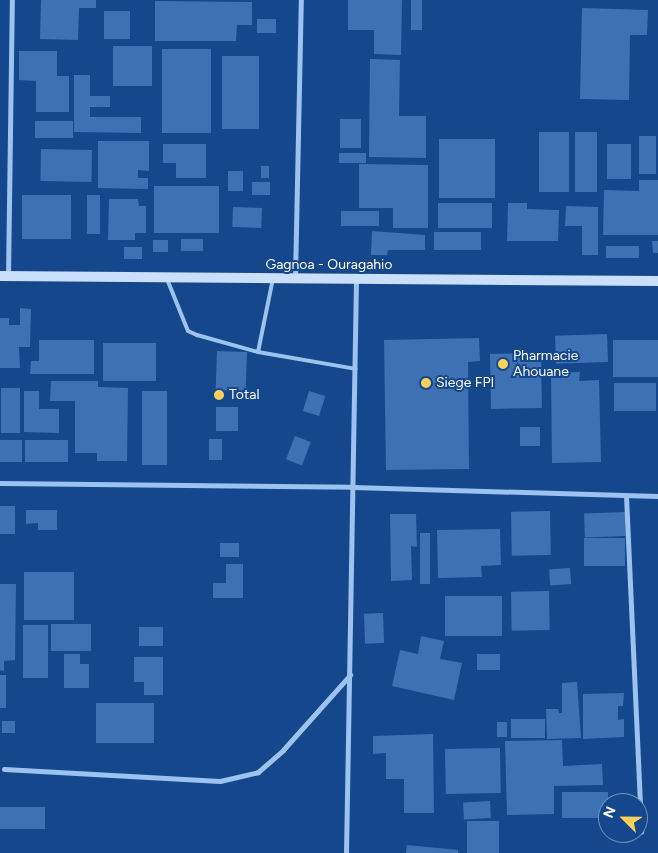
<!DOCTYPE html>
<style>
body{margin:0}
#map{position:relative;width:658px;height:853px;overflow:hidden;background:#14478b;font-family:Figtree,sans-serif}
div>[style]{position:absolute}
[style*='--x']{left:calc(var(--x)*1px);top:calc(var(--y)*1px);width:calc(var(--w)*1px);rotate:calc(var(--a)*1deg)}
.building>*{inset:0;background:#3d71b4;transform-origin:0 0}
.lane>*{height:4px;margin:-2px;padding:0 2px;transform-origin:2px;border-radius:2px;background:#9cc2f0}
.street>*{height:5px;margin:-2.5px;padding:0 2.5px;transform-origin:2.5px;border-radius:2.5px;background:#9cc2f0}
.secondary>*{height:10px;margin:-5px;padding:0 5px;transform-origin:5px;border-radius:5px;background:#cadffb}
.dots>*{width:14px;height:14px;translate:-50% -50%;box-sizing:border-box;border:2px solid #14478b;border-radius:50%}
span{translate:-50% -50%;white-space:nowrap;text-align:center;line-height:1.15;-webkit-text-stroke:4px #14478b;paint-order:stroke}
.street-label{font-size:14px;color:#fff}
.poi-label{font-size:14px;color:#fff}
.left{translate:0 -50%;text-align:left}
.north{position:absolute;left:598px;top:793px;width:50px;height:50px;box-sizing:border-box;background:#14478b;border:1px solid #7291b9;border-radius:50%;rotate:293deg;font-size:14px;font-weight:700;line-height:20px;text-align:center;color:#fff}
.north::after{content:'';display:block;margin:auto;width:18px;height:22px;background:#ffd15b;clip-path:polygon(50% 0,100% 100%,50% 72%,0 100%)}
</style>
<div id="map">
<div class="building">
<div style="clip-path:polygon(41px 0,96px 0,96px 8px,79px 8px,78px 40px,40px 39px)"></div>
<div style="clip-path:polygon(348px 0,402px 0,401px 55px,374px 54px,374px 30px,348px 30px)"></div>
<div style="left:411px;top:0;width:11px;height:30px"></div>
<div style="clip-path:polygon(155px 1px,252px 2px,252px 25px,237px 25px,236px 41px,155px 41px)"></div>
<div style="clip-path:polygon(582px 8px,648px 10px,647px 35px,630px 35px,629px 100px,580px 99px)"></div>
<div style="left:104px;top:11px;width:26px;height:28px"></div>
<div style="left:257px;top:19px;width:19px;height:14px"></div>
<div style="left:113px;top:46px;width:39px;height:40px"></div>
<div style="left:162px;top:49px;width:49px;height:84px"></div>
<div style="clip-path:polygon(19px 51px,57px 51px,57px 76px,69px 76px,69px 112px,36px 112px,36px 81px,19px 80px)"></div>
<div style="left:222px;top:56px;width:37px;height:73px"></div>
<div style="clip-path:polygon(370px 59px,400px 60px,399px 116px,426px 116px,426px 158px,369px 157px)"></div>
<div style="clip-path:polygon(74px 75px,90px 75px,90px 96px,110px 96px,110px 107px,90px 107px,90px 117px,141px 117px,141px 133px,74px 132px)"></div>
<div style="left:340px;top:119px;width:21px;height:29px"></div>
<div style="left:35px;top:121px;width:38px;height:17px"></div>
<div style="left:539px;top:132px;width:30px;height:60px"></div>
<div style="left:575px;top:132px;width:22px;height:60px"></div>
<div style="left:639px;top:136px;width:17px;height:38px"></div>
<div style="left:439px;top:139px;width:56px;height:59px"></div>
<div style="clip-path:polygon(98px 141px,149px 141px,149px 171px,138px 170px,138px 178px,148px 178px,148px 189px,98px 188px)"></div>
<div style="clip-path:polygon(163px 144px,206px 144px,206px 178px,176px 178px,176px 163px,163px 163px)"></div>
<div style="left:607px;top:144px;width:24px;height:35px"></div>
<div style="left:41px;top:149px;width:51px;height:32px;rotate:1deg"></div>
<div style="left:339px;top:153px;width:27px;height:10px"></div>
<div style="clip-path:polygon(359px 164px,428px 165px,428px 228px,393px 228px,393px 208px,359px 208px)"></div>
<div style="left:261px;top:166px;width:8px;height:12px"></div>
<div style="left:228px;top:171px;width:15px;height:20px"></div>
<div style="clip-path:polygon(639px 180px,658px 180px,658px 235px,603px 235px,604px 190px,639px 191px)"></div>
<div style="left:252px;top:182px;width:18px;height:13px"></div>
<div style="left:154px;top:186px;width:65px;height:47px"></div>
<div style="left:22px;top:195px;width:49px;height:44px"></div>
<div style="left:87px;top:195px;width:13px;height:39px"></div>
<div style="clip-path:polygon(109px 199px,138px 199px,139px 206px,146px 206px,146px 233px,135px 233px,135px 240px,108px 240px)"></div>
<div style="left:438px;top:203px;width:54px;height:25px"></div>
<div style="clip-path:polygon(508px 203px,527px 203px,527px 209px,559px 210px,558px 241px,507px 241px)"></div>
<div style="clip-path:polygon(566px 206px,598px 207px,598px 255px,582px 255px,582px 226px,565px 226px)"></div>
<div style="left:233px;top:207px;width:29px;height:20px;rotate:2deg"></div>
<div style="left:341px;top:211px;width:38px;height:15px"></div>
<div style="clip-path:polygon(372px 231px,425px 235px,425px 250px,388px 250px,387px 255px,371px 255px)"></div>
<div style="left:434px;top:232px;width:47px;height:18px"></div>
<div style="left:181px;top:239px;width:22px;height:12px"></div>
<div style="left:153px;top:240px;width:15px;height:12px"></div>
<div style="clip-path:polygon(652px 241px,658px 241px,658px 253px,653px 253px)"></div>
<div style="left:606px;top:246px;width:33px;height:12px"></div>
<div style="left:124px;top:247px;width:18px;height:12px"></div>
<div style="clip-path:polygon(20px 308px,31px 309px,30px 347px,19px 347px,20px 368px,0 368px,0 318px,9px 318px,9px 325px,20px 325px)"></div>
<div style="left:607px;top:334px;width:28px;height:52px;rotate:88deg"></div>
<div style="clip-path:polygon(479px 338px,480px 361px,468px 362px,469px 469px,386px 470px,384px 340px)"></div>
<div style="clip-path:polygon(39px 340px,94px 340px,94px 374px,30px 374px,31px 361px,39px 361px)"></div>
<div style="left:658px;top:340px;width:37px;height:45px;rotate:90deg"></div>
<div style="left:103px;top:343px;width:53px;height:38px"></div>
<div style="left:217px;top:351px;width:30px;height:39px;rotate:2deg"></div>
<div style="left:541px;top:353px;width:55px;height:51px;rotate:89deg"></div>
<div style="clip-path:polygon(580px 372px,579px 381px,599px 380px,601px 462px,552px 463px,551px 373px)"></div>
<div style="clip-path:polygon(51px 381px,98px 381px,98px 387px,128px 388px,127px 461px,97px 461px,97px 453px,75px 453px,75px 401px,50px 401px)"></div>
<div style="left:656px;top:383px;width:28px;height:42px;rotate:90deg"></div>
<div style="left:1px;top:388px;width:19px;height:45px"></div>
<div style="clip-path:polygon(24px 391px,39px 391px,39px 409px,59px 409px,59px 433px,24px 432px)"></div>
<div style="left:142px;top:391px;width:25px;height:74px"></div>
<div style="left:309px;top:391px;width:17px;height:21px;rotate:17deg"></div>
<div style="left:216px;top:407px;width:22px;height:24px"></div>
<div style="left:520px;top:427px;width:20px;height:19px"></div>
<div style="left:295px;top:436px;width:17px;height:25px;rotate:21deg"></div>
<div style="left:209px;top:439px;width:13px;height:21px"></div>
<div style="left:0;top:440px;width:22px;height:22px"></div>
<div style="left:25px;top:440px;width:43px;height:22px"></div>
<div style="left:0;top:506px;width:15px;height:28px"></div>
<div style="clip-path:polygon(26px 510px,57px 510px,57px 530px,38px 530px,38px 523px,26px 524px)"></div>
<div style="left:550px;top:511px;width:44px;height:39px;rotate:89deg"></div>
<div style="left:625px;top:512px;width:24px;height:41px;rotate:88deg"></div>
<div style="clip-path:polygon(390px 514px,416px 514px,417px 547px,411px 546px,412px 580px,391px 581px)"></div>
<div style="clip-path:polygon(500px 529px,501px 565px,481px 566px,482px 577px,438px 578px,437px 530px)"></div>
<div style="left:420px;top:533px;width:10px;height:51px"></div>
<div style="left:625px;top:538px;width:28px;height:41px;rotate:90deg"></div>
<div style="left:220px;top:543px;width:19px;height:14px"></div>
<div style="clip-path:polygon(226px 564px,243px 564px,243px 598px,213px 598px,213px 583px,226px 583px)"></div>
<div style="left:570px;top:568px;width:16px;height:21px;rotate:86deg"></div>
<div style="left:24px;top:572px;width:50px;height:48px"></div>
<div style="clip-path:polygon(0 584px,16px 584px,15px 660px,4px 661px,4px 671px,0 670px)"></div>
<div style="left:549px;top:591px;width:39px;height:38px;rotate:89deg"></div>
<div style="left:502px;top:596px;width:40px;height:57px;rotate:90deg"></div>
<div style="left:383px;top:613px;width:30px;height:19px;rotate:88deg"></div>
<div style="left:51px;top:624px;width:40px;height:27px"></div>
<div style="left:23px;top:625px;width:25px;height:53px"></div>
<div style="left:139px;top:627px;width:24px;height:19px"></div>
<div style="clip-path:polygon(421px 636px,444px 641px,440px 659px,462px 663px,454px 700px,392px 686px,400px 650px,418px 654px)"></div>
<div style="clip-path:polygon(64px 654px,80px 654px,80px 664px,89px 664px,89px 688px,64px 688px)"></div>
<div style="left:500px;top:654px;width:16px;height:23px;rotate:90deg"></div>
<div style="clip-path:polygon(134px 657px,163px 657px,163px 695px,144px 695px,144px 682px,134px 682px)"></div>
<div style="left:0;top:675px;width:6px;height:33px"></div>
<div style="clip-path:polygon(577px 682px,581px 738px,547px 739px,546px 709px,558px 709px,559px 713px,562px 713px,562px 683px)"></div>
<div style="clip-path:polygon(624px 693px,623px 706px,618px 706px,618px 720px,624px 719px,624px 737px,583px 739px,583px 694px)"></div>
<div style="left:96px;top:703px;width:58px;height:40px"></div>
<div style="left:545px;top:719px;width:19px;height:34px;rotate:90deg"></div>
<div style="left:2px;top:721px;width:13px;height:12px"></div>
<div style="left:497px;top:722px;width:10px;height:15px"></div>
<div style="clip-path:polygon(433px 734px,434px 813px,404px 813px,404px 779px,386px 779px,386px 753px,373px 754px,373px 736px)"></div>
<div style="clip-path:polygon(562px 740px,563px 766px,602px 764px,603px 785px,554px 786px,554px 814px,507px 815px,505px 741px)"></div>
<div style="left:500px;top:748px;width:45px;height:55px;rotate:89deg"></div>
<div style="left:562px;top:792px;width:46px;height:26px"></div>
<div style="left:490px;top:801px;width:17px;height:27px;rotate:87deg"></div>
<div style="left:0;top:807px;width:45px;height:22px"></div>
<div style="left:499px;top:821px;width:32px;height:32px;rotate:90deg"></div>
<div style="clip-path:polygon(407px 845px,458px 850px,458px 853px,406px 853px)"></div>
</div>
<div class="lane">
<div style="--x:167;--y:279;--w:56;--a:68"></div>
<div style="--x:188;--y:331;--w:10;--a:24"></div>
<div style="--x:197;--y:335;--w:63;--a:15.6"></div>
<div style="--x:258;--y:352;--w:99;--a:9.8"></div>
<div style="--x:258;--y:352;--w:76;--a:-78.5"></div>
</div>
<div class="street">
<div style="--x:8;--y:276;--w:276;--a:-89.2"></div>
<div style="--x:295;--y:278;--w:278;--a:-88.8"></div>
<div style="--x:0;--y:483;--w:353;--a:0.6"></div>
<div style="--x:353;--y:487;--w:305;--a:1.7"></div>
<div style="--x:626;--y:496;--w:336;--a:87.4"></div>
<div style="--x:4;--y:769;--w:216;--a:3.2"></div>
<div style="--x:220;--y:781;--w:39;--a:-13"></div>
<div style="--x:258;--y:772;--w:33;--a:-41"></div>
<div style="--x:283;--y:750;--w:101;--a:-48.2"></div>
<div style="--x:346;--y:853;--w:574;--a:-89"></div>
</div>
<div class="secondary">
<div style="--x:0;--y:276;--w:658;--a:0.44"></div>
</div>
<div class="dots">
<div style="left:503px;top:364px;background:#ffd15b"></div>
<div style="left:426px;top:383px;background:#ffd15b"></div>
<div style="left:219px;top:395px;background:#ffd15b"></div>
</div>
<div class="street-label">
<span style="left:329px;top:265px">Gagnoa - Ouragahio</span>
</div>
<div class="poi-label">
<span class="left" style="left:513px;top:364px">Pharmacie<br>Ahouane</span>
<span class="left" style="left:436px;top:383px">Siege FPI</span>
<span class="left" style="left:229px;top:395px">Total</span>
</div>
<div class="north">N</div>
</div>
